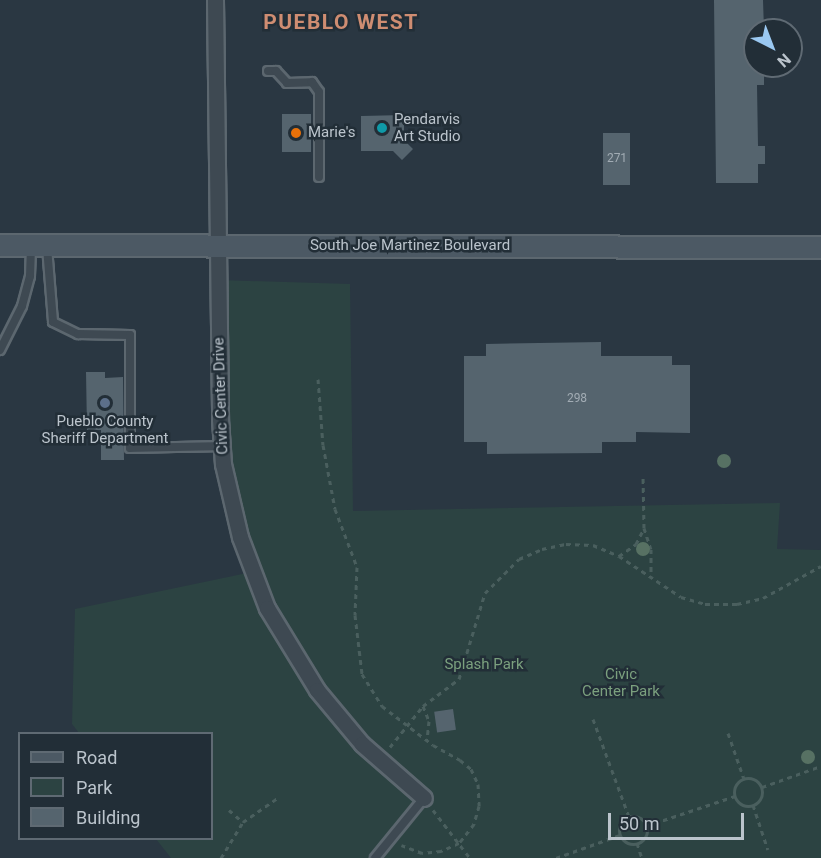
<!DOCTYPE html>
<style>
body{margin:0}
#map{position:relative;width:821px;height:858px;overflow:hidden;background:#2a3742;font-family:Roboto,sans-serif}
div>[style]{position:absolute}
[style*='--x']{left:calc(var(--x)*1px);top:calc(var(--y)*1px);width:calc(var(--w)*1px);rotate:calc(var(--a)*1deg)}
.green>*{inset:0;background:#2c4342}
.building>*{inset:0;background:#55646e;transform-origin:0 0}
.path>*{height:3px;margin-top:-1.5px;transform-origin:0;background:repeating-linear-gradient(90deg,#4a5f5e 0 4.5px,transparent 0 9px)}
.path>.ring{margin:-1.5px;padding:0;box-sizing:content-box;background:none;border:3px solid #4a5f5e;border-radius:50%}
.roads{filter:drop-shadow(2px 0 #5c676f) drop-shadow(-2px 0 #5c676f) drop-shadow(0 2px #5c676f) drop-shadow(0 -2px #5c676f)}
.lane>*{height:8px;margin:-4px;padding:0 4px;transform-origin:4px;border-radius:4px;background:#3e4952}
.street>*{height:15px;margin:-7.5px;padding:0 7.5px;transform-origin:7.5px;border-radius:7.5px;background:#3e4952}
.secondary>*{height:21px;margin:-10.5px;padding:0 10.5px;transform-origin:10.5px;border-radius:10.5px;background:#4c5964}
.trees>*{width:14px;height:14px;margin:-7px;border-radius:50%;background:#577163}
.dots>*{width:16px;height:16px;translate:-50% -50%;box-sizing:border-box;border:3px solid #222e37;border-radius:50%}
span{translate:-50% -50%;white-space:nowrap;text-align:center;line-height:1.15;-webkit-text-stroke:5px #222e37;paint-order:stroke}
.number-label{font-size:12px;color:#a2acb4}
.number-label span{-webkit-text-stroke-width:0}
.poi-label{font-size:15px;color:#bbc4cc}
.left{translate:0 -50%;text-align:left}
.street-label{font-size:15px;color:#bbc4cc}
.park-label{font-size:15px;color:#7ba07e}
.district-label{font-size:21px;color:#cf8d72;font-weight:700;letter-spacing:1.5px}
.legend{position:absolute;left:18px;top:732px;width:195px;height:108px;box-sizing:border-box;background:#222e37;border:2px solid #5f6a73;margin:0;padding:8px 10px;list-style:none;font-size:18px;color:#bbc4cc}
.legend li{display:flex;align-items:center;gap:12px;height:30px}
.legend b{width:30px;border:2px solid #5f6a73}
.north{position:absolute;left:743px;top:18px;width:60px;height:60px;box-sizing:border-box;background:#222e37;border:2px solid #5f6a73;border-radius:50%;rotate:138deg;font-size:16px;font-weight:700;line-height:24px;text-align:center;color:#bbc4cc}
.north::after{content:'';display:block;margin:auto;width:21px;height:27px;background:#9ac8f1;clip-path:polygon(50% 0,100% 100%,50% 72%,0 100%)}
.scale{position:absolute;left:608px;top:813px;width:136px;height:27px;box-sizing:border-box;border:3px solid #bbc4cc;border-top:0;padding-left:8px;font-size:18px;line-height:21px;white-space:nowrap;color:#bbc4cc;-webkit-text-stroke:4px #222e37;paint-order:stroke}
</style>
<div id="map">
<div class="green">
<div style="clip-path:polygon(219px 280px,350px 284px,353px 511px,780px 503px,777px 549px,821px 550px,821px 858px,171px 858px,156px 839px,212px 838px,212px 734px,79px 733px,72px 724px,75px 609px,252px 572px,231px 500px)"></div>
</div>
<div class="building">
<div style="clip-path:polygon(714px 0,763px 0,764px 30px,755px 30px,755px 66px,764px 69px,764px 85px,757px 85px,758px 146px,765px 146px,765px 164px,758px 164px,758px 183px,716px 183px)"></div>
<div style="left:282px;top:114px;width:29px;height:38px"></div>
<div style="clip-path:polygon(404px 115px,404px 140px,413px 149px,402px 160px,393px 151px,361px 151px,361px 116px)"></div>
<div style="left:630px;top:133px;width:52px;height:27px;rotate:90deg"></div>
<div style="clip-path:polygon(601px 342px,601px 356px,672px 356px,672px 365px,690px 365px,690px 433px,636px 432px,636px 442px,602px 442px,602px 453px,487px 454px,487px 442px,464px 442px,464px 356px,486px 356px,486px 344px)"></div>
<div style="clip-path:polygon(86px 372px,105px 372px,105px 378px,123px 377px,124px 460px,101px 460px,101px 430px,87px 430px)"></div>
<div style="left:453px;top:709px;width:21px;height:19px;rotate:82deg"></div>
</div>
<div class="path">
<div style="--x:318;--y:379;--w:66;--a:85.7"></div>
<div style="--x:323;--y:445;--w:65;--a:79.4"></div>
<div style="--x:335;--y:509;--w:62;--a:69.2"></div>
<div style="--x:357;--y:567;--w:48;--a:92.4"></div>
<div style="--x:355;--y:615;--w:59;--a:83.2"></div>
<div style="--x:362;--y:674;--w:38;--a:58"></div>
<div style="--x:382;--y:706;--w:64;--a:37.4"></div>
<div style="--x:433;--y:745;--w:31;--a:29"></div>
<div style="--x:460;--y:760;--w:14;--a:39"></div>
<div style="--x:471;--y:769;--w:17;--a:65"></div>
<div style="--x:478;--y:784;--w:22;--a:87"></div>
<div style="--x:479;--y:806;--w:19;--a:106"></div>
<div style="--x:474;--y:824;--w:24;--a:128"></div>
<div style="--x:459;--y:843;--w:20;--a:156"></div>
<div style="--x:441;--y:851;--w:19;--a:174"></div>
<div style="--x:422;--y:853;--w:22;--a:-159"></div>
<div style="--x:644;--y:528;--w:22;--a:72"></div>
<div style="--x:651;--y:549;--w:27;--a:90"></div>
<div style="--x:619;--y:556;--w:21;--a:-35"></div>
<div style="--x:636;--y:544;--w:18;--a:-63"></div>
<div style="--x:644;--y:528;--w:51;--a:-91.1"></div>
<div style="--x:423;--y:706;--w:16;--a:68"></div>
<div style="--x:429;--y:721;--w:19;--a:96"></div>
<div style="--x:593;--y:719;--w:104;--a:69.8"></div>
<div style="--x:728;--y:733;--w:49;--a:70.8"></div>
<div style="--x:390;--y:747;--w:53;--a:-51.2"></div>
<div style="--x:423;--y:706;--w:45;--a:-36.9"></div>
<div style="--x:459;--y:679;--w:90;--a:-73.2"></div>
<div style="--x:485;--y:593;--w:48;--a:-45"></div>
<div style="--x:519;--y:559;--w:25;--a:-23"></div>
<div style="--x:542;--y:549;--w:25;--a:-12"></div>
<div style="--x:566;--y:544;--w:27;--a:2"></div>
<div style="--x:593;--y:545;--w:28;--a:23"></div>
<div style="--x:619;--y:556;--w:74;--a:33.5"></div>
<div style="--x:681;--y:597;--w:25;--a:16"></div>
<div style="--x:705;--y:604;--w:32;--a:0"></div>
<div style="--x:737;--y:604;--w:27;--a:-13"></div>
<div style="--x:763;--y:598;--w:66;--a:-28.9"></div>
<div class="ring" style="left:734px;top:778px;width:25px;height:25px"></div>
<div style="--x:762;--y:787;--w:63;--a:-19.6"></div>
<div style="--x:753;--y:805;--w:47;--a:71.6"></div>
<div style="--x:229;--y:810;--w:18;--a:41"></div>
<div style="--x:433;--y:810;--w:61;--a:52.4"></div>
<div class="ring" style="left:619px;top:816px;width:25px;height:25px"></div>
<div style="--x:646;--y:826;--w:94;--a:-18.6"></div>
<div style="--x:637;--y:843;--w:16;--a:72"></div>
<div style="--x:221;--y:858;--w:42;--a:-58.6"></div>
<div style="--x:243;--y:822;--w:44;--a:-34.8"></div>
<div style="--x:556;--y:858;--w:68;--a:-19.8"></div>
</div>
<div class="roads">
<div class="lane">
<div style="--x:268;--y:71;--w:8;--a:0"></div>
<div style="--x:276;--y:71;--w:16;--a:47"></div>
<div style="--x:287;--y:83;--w:25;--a:-2"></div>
<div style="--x:312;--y:82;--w:12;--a:55"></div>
<div style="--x:319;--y:92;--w:85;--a:90"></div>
<div style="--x:47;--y:247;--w:75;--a:85.4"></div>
<div style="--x:53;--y:322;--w:28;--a:26"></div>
<div style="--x:78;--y:334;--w:52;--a:1.1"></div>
<div style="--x:130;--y:335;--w:113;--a:90"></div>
<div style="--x:130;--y:448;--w:92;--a:-1.2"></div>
<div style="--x:0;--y:350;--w:49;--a:-63.4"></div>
<div style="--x:22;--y:306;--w:31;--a:-75"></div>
<div style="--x:30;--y:276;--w:29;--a:-88"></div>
<div style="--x:375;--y:858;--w:77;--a:-50.8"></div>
</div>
<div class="street">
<div style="--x:215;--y:0;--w:419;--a:89.3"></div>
<div style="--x:220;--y:419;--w:45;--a:86.2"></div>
<div style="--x:223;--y:464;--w:75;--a:76.9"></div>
<div style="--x:240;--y:537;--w:76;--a:69.2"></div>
<div style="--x:267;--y:608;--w:96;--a:58.6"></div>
<div style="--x:317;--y:690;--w:70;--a:50.2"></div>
<div style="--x:362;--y:744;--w:82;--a:41.1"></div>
</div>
<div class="secondary">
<div style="--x:0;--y:245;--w:821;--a:0.14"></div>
</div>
</div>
<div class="trees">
<div style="left:724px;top:461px"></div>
<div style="left:643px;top:549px"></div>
<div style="left:808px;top:757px"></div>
</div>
<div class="dots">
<div style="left:382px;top:128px;background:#0f9aa8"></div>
<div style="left:296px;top:133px;background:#e8710a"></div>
<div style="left:105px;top:403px;background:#5c6f8a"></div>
</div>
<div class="number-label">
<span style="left:617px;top:159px">271</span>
<span style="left:577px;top:399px">298</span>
</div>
<div class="poi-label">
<span class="left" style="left:394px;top:128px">Pendarvis<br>Art Studio</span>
<span class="left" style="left:308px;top:133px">Marie's</span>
<span style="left:105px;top:430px">Pueblo County<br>Sheriff Department</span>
</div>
<div class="street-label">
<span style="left:410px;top:246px">South Joe Martinez Boulevard</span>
<span style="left:221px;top:396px;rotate:-92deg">Civic Center Drive</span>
</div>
<div class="park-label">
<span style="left:484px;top:665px">Splash Park</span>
<span style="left:621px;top:683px">Civic<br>Center Park</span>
</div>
<div class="district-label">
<span style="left:341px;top:22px">PUEBLO WEST</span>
</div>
<ul class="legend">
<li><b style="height:8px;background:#4c5964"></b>Road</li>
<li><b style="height:16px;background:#2c4342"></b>Park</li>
<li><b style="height:16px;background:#55646e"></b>Building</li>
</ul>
<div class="north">N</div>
<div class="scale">50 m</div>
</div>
